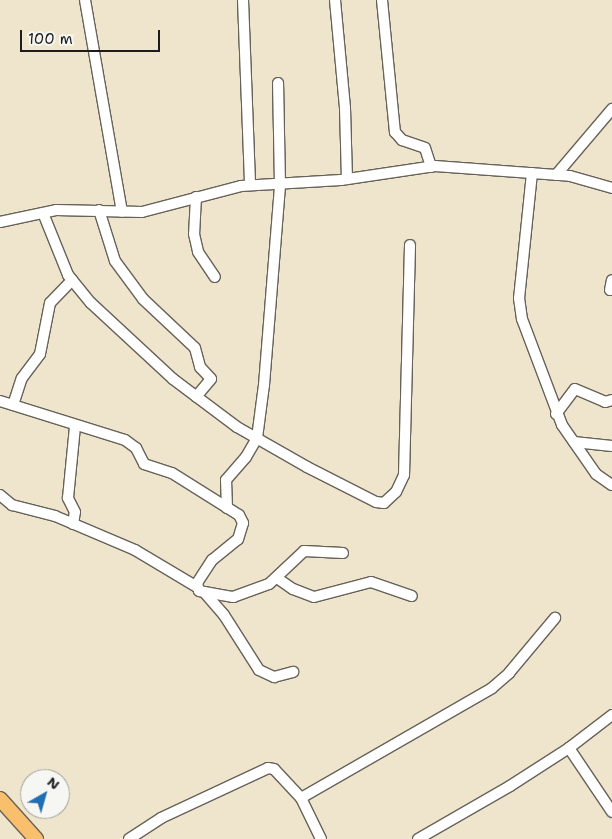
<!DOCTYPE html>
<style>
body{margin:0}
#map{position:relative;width:612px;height:839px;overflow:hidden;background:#efe5cc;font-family:"Shantell Sans",sans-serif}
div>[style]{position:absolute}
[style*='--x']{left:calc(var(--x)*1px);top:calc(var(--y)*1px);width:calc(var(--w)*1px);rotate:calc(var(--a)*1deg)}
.roads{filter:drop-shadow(1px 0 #66625a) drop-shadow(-1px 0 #66625a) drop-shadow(0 1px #66625a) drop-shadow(0 -1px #66625a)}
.minor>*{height:10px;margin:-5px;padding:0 5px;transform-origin:5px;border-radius:5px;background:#fff}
.major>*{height:14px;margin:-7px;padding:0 7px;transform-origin:7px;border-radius:7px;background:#f8bf6c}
span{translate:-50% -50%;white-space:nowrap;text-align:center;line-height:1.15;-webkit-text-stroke:5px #f6f6f2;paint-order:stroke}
.north{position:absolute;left:20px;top:769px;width:50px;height:50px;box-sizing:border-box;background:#f6f6f2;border:1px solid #9f9f9c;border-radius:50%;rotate:38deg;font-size:14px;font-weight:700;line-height:20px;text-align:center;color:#1c1c1c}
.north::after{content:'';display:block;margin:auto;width:18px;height:22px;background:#1f6fb2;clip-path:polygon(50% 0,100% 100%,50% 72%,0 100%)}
.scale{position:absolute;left:20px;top:30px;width:140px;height:22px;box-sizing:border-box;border:2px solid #1c1c1c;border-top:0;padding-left:6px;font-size:15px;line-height:18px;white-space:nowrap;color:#1c1c1c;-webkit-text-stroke:4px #f6f6f2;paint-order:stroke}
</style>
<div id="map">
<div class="roads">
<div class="minor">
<div style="--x:85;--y:0;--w:215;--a:80.1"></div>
<div style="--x:243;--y:0;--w:185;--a:87.8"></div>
<div style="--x:335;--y:0;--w:108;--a:84.7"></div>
<div style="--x:345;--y:108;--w:71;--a:88.4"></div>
<div style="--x:382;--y:0;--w:133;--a:84.4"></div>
<div style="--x:395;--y:132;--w:11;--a:49"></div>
<div style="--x:402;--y:140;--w:24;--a:19"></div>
<div style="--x:425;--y:148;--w:20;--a:72"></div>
<div style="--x:532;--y:173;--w:126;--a:95.9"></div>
<div style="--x:519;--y:298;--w:21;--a:82"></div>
<div style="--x:522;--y:319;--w:113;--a:69.3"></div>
<div style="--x:562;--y:425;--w:60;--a:55.2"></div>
<div style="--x:596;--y:474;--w:19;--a:35"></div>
<div style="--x:556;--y:175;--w:87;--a:-49.7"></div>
<div style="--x:196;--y:197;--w:37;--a:93"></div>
<div style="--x:194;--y:234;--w:18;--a:77"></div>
<div style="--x:198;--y:252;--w:30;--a:56"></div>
<div style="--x:99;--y:210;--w:53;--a:72.6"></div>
<div style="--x:115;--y:261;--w:47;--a:53.6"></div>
<div style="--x:143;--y:299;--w:71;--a:43.3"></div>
<div style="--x:195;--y:348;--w:20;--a:75"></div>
<div style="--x:200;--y:367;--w:16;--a:47"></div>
<div style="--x:211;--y:379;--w:23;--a:130"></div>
<div style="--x:43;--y:213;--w:67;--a:68"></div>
<div style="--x:68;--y:275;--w:36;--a:51"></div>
<div style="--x:91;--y:303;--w:112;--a:42.8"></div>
<div style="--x:173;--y:379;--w:80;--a:36.9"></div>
<div style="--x:237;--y:427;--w:81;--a:29.7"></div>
<div style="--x:307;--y:467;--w:77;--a:26.9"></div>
<div style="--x:376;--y:502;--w:8;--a:7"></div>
<div style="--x:384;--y:503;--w:16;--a:-43"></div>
<div style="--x:396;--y:492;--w:19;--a:-65"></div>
<div style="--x:404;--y:475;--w:230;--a:-88.5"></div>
<div style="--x:0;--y:222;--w:57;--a:-12.1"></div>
<div style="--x:56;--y:210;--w:86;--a:1.3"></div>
<div style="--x:142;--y:212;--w:102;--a:-14.7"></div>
<div style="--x:241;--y:186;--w:100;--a:-3.4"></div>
<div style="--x:341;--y:180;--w:95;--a:-8.5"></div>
<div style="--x:435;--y:166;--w:135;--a:4.2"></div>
<div style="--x:570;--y:176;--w:44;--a:15.9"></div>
<div style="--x:610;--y:290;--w:10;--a:-79"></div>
<div style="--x:0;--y:401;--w:131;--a:17.3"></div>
<div style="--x:125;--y:440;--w:14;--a:36"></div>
<div style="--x:136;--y:448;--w:18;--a:63"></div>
<div style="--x:144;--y:464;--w:29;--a:18"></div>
<div style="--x:172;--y:473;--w:79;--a:32.1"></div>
<div style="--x:239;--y:515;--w:9;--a:63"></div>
<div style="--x:243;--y:523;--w:17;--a:107"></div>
<div style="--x:238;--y:539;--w:33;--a:141"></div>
<div style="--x:212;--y:560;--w:27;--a:123"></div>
<div style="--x:197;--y:583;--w:8;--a:76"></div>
<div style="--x:199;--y:591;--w:35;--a:10"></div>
<div style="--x:233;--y:597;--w:38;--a:-20"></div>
<div style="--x:269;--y:584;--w:48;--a:-43.3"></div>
<div style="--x:304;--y:551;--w:39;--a:3"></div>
<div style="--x:13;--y:405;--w:28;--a:-72"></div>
<div style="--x:22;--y:378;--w:30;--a:-53"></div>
<div style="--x:40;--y:354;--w:52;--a:-78.9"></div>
<div style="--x:50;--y:303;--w:32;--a:-46"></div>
<div style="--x:556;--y:414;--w:31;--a:-53"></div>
<div style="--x:575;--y:389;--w:33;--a:23"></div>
<div style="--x:605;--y:402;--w:7;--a:-16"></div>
<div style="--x:574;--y:442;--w:38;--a:6"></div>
<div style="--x:0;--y:495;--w:16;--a:40"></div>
<div style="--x:12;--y:505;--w:44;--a:14.3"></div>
<div style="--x:55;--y:516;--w:87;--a:23"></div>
<div style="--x:135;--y:550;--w:72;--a:30.8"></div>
<div style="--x:227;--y:508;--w:28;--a:-92"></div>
<div style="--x:226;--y:480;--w:30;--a:-49"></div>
<div style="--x:246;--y:457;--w:22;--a:-60"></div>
<div style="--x:257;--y:438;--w:53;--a:-82.5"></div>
<div style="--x:264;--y:385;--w:201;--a:-85.4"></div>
<div style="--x:280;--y:185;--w:102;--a:-91.1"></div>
<div style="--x:73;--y:524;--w:12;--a:-81"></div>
<div style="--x:75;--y:512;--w:16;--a:-117"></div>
<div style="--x:68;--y:498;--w:72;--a:-84.4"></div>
<div style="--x:277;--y:578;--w:19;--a:35"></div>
<div style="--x:293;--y:589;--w:22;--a:21"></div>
<div style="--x:314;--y:597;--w:59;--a:-14.7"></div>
<div style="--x:371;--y:582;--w:43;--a:18.9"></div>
<div style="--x:204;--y:592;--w:30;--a:49"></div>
<div style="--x:224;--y:615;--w:65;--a:57.5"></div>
<div style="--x:259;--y:670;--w:17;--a:25"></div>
<div style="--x:274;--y:677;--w:20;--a:-15"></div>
<div style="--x:569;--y:748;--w:77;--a:56.1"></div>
<div style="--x:129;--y:839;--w:38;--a:-33"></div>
<div style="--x:161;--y:818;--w:118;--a:-25"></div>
<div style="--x:268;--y:768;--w:6;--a:9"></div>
<div style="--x:274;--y:769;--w:40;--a:47"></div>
<div style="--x:321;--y:839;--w:46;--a:-116"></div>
<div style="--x:301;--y:798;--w:220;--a:-29.9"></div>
<div style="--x:492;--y:688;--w:23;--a:-41"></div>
<div style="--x:509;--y:673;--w:72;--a:-50.1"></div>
<div style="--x:418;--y:839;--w:106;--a:-29.9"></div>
<div style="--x:510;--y:786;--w:70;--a:-32.8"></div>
<div style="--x:569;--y:748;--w:54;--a:-37.5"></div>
</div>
<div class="major">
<div style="--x:0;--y:799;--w:54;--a:48"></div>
</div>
</div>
<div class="north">N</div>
<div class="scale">100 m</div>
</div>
